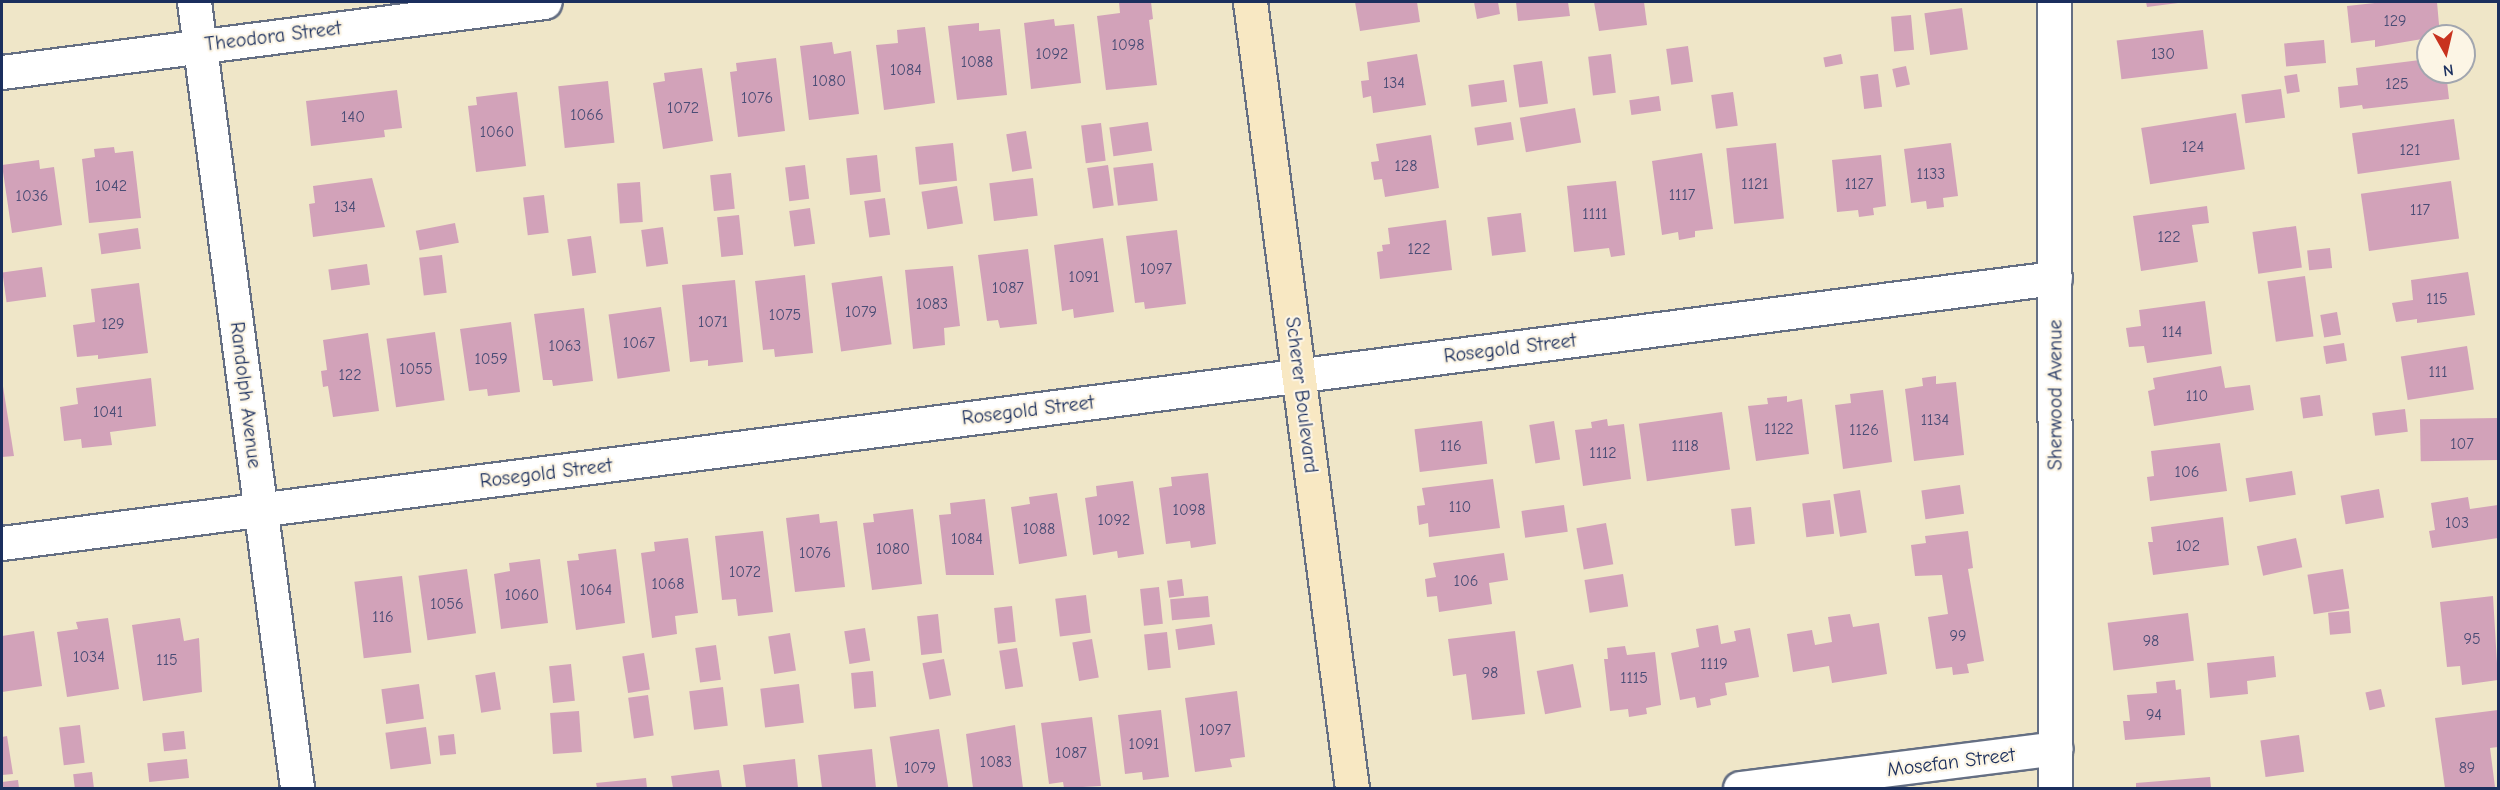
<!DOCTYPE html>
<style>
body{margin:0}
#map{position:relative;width:2500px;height:790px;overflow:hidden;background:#efe6c8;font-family:"Comic Neue",sans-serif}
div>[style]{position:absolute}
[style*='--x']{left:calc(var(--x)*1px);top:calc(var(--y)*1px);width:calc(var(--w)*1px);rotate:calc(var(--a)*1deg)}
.building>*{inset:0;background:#d2a2b9;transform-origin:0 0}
.roads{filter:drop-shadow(2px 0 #656f83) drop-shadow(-2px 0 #656f83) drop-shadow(0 2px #656f83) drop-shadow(0 -2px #656f83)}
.street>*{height:33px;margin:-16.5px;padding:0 16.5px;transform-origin:16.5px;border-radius:16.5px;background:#fff}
.secondary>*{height:33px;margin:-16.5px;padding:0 16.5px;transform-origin:16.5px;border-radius:16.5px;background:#f8e8c3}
span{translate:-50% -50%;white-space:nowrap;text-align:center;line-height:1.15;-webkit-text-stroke:4.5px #fcf5e5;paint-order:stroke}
.number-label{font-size:16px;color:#494c75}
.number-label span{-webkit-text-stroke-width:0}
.street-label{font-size:20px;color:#1b2f5e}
.frame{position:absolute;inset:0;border:3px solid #1b2f5e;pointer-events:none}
.north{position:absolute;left:2416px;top:24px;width:60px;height:60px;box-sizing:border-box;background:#fcf5e5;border:2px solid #a2a6af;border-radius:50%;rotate:172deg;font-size:16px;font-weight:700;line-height:24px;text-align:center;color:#1b2f5e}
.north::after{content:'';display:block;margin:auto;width:21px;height:27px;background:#c8321e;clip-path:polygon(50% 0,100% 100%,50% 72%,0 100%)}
</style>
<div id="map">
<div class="building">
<div style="clip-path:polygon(1119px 2px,1151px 2px,1153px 19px,1149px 20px,1157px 85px,1106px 90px,1097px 16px,1120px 13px)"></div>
<div style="clip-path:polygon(1355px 2px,1417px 2px,1420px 22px,1360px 31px)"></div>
<div style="clip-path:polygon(1474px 2px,1498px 2px,1500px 14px,1477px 19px)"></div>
<div style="clip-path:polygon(1516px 2px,1568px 2px,1570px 16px,1518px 21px)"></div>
<div style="clip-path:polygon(1594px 2px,1644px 2px,1647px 25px,1599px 31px)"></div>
<div style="clip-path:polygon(2146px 2px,2178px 2px,2178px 3px,2147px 7px)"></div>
<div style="clip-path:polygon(2384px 2px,2437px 2px,2440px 36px,2375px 47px,2375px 40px,2351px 43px,2347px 6px)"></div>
<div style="left:1962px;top:8px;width:42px;height:38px;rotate:82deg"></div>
<div style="left:1911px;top:15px;width:35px;height:20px;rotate:85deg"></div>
<div style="clip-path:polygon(1054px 19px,1055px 26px,1074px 24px,1081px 83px,1031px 89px,1024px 23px)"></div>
<div style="clip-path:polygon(979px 23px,979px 31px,1000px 29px,1007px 95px,957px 100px,948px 26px)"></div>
<div style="clip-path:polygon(925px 27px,935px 103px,884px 110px,876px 45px,898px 43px,897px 30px)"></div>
<div style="left:2203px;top:30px;width:39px;height:87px;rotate:83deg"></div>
<div style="left:2324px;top:40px;width:23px;height:40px;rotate:85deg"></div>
<div style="clip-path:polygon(832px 42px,834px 54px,851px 51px,859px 114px,809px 120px,800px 46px)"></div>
<div style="left:1688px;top:46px;width:36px;height:22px;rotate:82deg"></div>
<div style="clip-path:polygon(1417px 54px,1426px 105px,1373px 113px,1371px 96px,1363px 98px,1361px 81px,1369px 80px,1367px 62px)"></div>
<div style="left:1611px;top:54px;width:39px;height:23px;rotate:83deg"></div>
<div style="left:1841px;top:54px;width:10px;height:18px;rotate:79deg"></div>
<div style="clip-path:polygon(776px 58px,785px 131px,738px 137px,730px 72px,737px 71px,736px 63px)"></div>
<div style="clip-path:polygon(2428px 59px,2428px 72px,2446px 72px,2449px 99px,2363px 109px,2362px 105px,2340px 108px,2338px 87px,2358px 85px,2356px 68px)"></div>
<div style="left:1542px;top:61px;width:43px;height:29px;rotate:82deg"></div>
<div style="left:1906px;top:66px;width:19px;height:14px;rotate:78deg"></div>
<div style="clip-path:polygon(702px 68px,713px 141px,663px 149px,653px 83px,665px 81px,664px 73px)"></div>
<div style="left:1878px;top:74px;width:33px;height:18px;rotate:83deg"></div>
<div style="left:2297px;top:74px;width:18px;height:13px;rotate:81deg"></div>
<div style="left:1504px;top:80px;width:22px;height:36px;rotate:82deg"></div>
<div style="left:608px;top:81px;width:62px;height:50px;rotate:84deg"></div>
<div style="left:2281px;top:89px;width:29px;height:40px;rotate:82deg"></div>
<div style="clip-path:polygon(397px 90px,402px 128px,384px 130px,385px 137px,311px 146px,306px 101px)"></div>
<div style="clip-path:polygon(517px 92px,526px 166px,476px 172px,468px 106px,477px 105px,476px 97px)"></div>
<div style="left:1733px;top:92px;width:34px;height:22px;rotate:82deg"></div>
<div style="left:1659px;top:96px;width:15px;height:30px;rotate:82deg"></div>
<div style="left:1575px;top:108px;width:35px;height:56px;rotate:80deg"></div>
<div style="left:2236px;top:113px;width:57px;height:96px;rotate:81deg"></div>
<div style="left:2454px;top:119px;width:41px;height:103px;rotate:82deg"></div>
<div style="left:1148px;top:122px;width:29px;height:39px;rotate:82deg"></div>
<div style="left:1511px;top:122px;width:18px;height:37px;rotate:81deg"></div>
<div style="left:1101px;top:123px;width:38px;height:20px;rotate:83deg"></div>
<div style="left:1026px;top:131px;width:38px;height:20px;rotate:81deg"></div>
<div style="clip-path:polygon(1431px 135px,1439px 188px,1385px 197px,1382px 179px,1374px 180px,1371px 162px,1379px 161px,1376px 144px)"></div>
<div style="left:953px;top:143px;width:38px;height:38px;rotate:84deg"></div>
<div style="left:1776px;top:143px;width:76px;height:50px;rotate:84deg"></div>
<div style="clip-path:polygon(1951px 143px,1958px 196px,1943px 198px,1944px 207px,1927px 209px,1926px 201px,1911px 203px,1904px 149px)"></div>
<div style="clip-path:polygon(114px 147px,115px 153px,133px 151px,141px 218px,89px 223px,82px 159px,95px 157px,94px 149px)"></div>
<div style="clip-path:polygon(1702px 153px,1713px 229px,1695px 231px,1695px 237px,1679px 240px,1678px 232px,1662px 235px,1652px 161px)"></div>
<div style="left:877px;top:155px;width:37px;height:31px;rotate:84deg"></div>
<div style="clip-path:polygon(1881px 155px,1886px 206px,1873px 208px,1874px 215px,1859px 217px,1858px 210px,1837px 212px,1832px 160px)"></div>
<div style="clip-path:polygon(39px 160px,40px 169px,54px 167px,62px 225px,12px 233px,2px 165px)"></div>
<div style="left:1153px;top:163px;width:38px;height:40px;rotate:83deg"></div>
<div style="left:805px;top:165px;width:34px;height:20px;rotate:83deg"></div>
<div style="left:1108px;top:165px;width:41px;height:21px;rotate:82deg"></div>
<div style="left:731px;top:173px;width:36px;height:21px;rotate:84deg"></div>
<div style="clip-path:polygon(372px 178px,385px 227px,313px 237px,309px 204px,315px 203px,313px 186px)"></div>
<div style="left:1033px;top:178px;width:38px;height:44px;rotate:83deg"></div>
<div style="clip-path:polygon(1616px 181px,1625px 255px,1611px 257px,1609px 248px,1574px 252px,1567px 186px)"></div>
<div style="left:2451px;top:181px;width:58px;height:91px;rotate:82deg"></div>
<div style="left:640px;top:182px;width:40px;height:23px;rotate:86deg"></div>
<div style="left:957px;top:186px;width:38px;height:36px;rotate:81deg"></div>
<div style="left:544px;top:195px;width:38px;height:21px;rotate:83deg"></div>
<div style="left:885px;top:198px;width:37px;height:21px;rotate:82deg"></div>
<div style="clip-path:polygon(2207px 206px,2209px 223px,2192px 225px,2198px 262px,2141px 271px,2133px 216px)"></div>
<div style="left:810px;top:208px;width:36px;height:21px;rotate:82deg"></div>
<div style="left:1521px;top:213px;width:39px;height:34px;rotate:83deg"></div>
<div style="left:739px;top:215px;width:40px;height:22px;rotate:84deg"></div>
<div style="clip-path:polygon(1446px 220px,1452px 270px,1380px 279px,1377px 252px,1383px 251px,1382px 245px,1390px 244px,1388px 228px)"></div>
<div style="left:455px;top:223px;width:20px;height:40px;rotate:79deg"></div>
<div style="left:2296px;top:226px;width:42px;height:44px;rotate:82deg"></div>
<div style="left:663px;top:227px;width:37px;height:22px;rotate:82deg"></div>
<div style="left:138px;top:228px;width:21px;height:40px;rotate:82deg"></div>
<div style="clip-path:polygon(1177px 230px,1186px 304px,1145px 309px,1144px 302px,1135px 303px,1126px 236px)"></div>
<div style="left:591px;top:236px;width:37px;height:24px;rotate:82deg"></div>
<div style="clip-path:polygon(1103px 238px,1114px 312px,1074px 318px,1073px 309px,1062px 311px,1054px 245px)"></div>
<div style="left:2330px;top:248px;width:20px;height:23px;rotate:84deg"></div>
<div style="clip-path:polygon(1028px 249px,1037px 324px,1000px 328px,998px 320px,987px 321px,978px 255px)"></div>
<div style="left:442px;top:255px;width:38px;height:23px;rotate:83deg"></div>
<div style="left:367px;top:264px;width:21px;height:39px;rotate:82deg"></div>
<div style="clip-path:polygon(953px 266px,960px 326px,944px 328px,945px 345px,913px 349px,905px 270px)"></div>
<div style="left:42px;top:267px;width:30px;height:40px;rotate:82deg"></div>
<div style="clip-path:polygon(2468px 272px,2475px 315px,2417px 323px,2417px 319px,2396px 322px,2392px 303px,2413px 300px,2411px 280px)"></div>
<div style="clip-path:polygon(805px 275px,813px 353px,775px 357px,774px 349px,763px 350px,755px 281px)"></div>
<div style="left:882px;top:276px;width:69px;height:51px;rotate:82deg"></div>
<div style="left:2305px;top:276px;width:61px;height:38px;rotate:82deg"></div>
<div style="clip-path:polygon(735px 280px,743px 362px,708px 366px,708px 360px,690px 362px,682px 285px)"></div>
<div style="clip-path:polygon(139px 283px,148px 353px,98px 359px,98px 355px,77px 357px,73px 325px,95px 322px,91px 289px)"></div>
<div style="clip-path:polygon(2205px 301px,2212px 354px,2147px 363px,2144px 346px,2129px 347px,2126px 328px,2141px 326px,2139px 310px)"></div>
<div style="left:661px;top:307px;width:65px;height:53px;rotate:82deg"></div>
<div style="clip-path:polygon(584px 308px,593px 381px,553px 386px,552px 380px,543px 380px,534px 314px)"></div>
<div style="left:2337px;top:312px;width:23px;height:17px;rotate:80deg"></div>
<div style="clip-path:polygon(511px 322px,520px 392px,488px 396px,487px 389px,469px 391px,460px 329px)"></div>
<div style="left:435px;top:332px;width:69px;height:49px;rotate:82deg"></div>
<div style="clip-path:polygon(368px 333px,379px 411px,333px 417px,328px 386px,323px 387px,321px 371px,327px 370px,323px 340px)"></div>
<div style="left:2344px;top:343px;width:18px;height:21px;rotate:81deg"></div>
<div style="left:2467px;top:346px;width:44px;height:67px;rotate:81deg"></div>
<div style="clip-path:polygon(2221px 366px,2225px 388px,2250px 385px,2254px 410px,2154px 426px,2148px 391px,2155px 389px,2153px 378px)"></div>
<div style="clip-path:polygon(1936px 376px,1936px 384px,1956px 382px,1964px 455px,1914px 461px,1905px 389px,1923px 386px,1922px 378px)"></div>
<div style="clip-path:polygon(151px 378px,156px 426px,110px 432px,112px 445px,82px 448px,81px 439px,64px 441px,60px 407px,78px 404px,76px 388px)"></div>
<div style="clip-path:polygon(2px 380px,14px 456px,2px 457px)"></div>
<div style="clip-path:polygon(1883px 390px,1892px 462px,1843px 469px,1835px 405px,1851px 403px,1850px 394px)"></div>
<div style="left:2320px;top:395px;width:21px;height:20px;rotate:82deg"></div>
<div style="clip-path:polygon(1787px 396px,1787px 402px,1802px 399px,1809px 454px,1756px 461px,1748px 406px,1768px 404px,1767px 398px)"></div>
<div style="left:2405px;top:409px;width:23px;height:33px;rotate:83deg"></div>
<div style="left:1722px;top:412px;width:58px;height:84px;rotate:82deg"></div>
<div style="left:2497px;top:418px;width:42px;height:77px;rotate:89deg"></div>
<div style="clip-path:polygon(1607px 419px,1608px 426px,1624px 424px,1631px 479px,1583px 486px,1575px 430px,1592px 428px,1591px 422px)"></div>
<div style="left:1482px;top:421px;width:43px;height:68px;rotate:83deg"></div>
<div style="left:1554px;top:421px;width:39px;height:25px;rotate:81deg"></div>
<div style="clip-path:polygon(2220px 443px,2227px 491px,2150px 501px,2147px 477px,2154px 476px,2151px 451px)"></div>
<div style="left:2292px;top:471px;width:24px;height:47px;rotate:81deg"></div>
<div style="clip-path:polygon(1208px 473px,1216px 544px,1191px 548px,1190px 541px,1166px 544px,1159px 488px,1172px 486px,1171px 477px)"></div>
<div style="clip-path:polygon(1493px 479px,1500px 528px,1429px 537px,1428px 523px,1419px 525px,1417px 506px,1425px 505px,1422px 488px)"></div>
<div style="clip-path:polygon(1133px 481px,1144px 554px,1118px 558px,1117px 551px,1093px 555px,1085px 498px,1097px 496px,1096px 486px)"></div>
<div style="left:1960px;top:485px;width:29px;height:39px;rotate:82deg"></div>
<div style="left:2379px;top:489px;width:29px;height:39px;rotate:80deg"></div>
<div style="left:1860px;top:490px;width:43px;height:27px;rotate:81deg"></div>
<div style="clip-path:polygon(1057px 493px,1067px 556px,1019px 564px,1011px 507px,1030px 504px,1029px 497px)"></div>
<div style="clip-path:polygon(2468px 497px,2470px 509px,2498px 505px,2498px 538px,2432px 548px,2429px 531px,2435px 530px,2431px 503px)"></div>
<div style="clip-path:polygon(985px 499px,994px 575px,946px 575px,939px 515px,951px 514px,950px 503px)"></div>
<div style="left:1830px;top:500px;width:34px;height:28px;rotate:83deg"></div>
<div style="left:1564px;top:505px;width:27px;height:43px;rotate:82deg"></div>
<div style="left:1751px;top:507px;width:37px;height:20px;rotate:84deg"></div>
<div style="clip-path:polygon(913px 509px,922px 584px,872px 590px,863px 523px,874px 522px,873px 514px)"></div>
<div style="clip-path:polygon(819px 514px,820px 523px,837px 521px,845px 587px,795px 592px,786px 518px)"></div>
<div style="clip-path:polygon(2223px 517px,2229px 565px,2153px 575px,2148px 542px,2153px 542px,2151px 527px)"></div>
<div style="left:1606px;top:523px;width:42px;height:30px;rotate:80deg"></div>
<div style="clip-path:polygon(763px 531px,773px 612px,738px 616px,736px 599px,722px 600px,715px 536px)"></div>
<div style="clip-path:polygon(1968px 531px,1973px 568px,1968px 569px,1984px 661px,1967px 664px,1969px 673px,1953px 675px,1952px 667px,1936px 669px,1928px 617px,1948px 614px,1942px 575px,1915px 576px,1911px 545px,1926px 543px,1925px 536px)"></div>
<div style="clip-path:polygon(688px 538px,698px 613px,675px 616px,677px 634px,652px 638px,641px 553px,655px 551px,654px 542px)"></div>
<div style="left:2296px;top:538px;width:30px;height:40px;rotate:78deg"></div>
<div style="clip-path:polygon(616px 549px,625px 623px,576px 630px,567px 561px,579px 560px,578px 554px)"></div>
<div style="clip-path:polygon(1504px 553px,1508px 580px,1489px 583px,1492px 604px,1439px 612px,1437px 596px,1427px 597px,1425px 579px,1436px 577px,1433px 563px)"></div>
<div style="clip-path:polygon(540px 559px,548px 623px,501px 629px,494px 574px,510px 571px,509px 563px)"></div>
<div style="left:467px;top:569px;width:65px;height:49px;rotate:82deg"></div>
<div style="left:2343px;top:569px;width:40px;height:36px;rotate:81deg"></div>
<div style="left:1623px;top:574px;width:33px;height:39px;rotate:81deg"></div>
<div style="left:402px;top:576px;width:77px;height:48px;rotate:83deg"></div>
<div style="left:1182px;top:579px;width:17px;height:15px;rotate:83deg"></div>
<div style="left:1159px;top:587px;width:37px;height:19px;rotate:84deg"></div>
<div style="left:1086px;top:595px;width:38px;height:31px;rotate:83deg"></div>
<div style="left:1208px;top:596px;width:21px;height:38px;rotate:85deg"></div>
<div style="clip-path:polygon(2493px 596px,2498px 680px,2462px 685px,2460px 666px,2447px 667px,2440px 602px)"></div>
<div style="left:1012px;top:606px;width:36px;height:18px;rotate:84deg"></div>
<div style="left:2349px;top:611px;width:22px;height:21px;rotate:85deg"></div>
<div style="left:2188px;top:613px;width:48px;height:81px;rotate:83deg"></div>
<div style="left:938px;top:614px;width:39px;height:21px;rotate:84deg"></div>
<div style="clip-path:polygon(1850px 614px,1853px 627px,1879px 623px,1887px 674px,1832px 683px,1829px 666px,1793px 672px,1787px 634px,1812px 630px,1815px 645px,1832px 642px,1828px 617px)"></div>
<div style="clip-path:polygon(108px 618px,119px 689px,67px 697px,57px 632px,78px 629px,76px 622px)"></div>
<div style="clip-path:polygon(180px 618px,184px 641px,199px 638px,202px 692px,143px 701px,132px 625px)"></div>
<div style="left:1212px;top:624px;width:21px;height:37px;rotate:82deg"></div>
<div style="clip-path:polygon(1718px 625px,1721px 644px,1736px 641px,1734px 631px,1750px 628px,1759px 677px,1725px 683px,1727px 695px,1710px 699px,1711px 705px,1697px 708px,1695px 697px,1680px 700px,1671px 653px,1699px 647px,1696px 629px)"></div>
<div style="left:865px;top:628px;width:33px;height:21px;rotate:81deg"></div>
<div style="clip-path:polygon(34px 631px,42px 686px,2px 692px,2px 636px)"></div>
<div style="clip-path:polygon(1515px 631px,1525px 714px,1472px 720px,1466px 674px,1453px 676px,1448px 639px)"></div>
<div style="left:1167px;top:632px;width:36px;height:23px;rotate:84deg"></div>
<div style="left:790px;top:633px;width:38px;height:22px;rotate:81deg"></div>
<div style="left:1092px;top:639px;width:39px;height:20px;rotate:80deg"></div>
<div style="left:716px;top:645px;width:35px;height:21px;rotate:82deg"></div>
<div style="clip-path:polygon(1625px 646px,1627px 655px,1655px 652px,1661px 705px,1646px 708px,1647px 714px,1629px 717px,1628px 709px,1610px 711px,1604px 659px,1608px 659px,1607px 648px)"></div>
<div style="left:1017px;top:648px;width:39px;height:18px;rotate:81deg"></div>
<div style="left:644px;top:653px;width:37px;height:22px;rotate:81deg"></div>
<div style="clip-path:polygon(2274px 656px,2276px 677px,2247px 681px,2248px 694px,2210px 698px,2207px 663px)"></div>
<div style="left:944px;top:659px;width:37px;height:22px;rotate:79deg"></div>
<div style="left:571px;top:664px;width:37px;height:22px;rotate:84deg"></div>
<div style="left:1573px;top:664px;width:44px;height:37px;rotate:79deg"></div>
<div style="left:873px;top:671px;width:36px;height:22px;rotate:85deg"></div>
<div style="left:495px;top:672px;width:38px;height:20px;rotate:81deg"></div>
<div style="clip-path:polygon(2175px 680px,2176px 690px,2181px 689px,2185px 735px,2125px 740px,2123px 721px,2130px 721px,2127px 695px,2157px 693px,2156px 682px)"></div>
<div style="left:419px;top:684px;width:35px;height:38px;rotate:82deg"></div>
<div style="left:799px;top:684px;width:39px;height:39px;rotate:83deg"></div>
<div style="left:723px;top:687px;width:39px;height:34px;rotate:83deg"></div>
<div style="left:2381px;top:689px;width:18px;height:16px;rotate:77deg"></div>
<div style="clip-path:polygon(1237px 691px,1245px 757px,1230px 759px,1232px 767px,1195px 772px,1185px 698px)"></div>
<div style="left:648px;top:695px;width:41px;height:20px;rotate:82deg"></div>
<div style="clip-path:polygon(1161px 710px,1169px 777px,1143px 780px,1142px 772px,1125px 774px,1118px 715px)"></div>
<div style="clip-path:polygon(2498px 710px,2498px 747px,2490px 748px,2495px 787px,2445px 788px,2435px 718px)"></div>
<div style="left:579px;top:711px;width:41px;height:29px;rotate:86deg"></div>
<div style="clip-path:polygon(1092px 717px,1101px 786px,1064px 788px,1063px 782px,1049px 784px,1041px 723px)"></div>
<div style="left:80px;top:725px;width:38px;height:21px;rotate:83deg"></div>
<div style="clip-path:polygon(1015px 725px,1023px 788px,973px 788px,966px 734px)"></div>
<div style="left:426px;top:727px;width:37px;height:41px;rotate:82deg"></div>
<div style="left:939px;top:729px;width:60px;height:50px;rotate:81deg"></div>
<div style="left:184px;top:731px;width:18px;height:22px;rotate:84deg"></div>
<div style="left:454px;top:734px;width:20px;height:16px;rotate:84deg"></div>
<div style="left:2299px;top:735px;width:37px;height:39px;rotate:82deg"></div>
<div style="clip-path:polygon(7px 736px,13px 774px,2px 775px,2px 737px)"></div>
<div style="clip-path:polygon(872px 749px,876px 788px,822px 788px,818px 755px)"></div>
<div style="left:187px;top:759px;width:19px;height:40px;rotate:84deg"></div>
<div style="clip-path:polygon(795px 759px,798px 788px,746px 788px,743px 765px)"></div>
<div style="clip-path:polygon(719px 770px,722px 788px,673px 788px,671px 776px)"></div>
<div style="left:92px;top:772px;width:16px;height:19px;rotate:83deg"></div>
<div style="clip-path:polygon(2210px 777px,2211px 788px,2136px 788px,2136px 783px)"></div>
<div style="clip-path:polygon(646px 778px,647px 788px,597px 788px,596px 783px)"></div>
<div style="clip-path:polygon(18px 780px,19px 788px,2px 788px,2px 782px)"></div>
</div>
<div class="roads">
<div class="street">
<div style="--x:194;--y:2;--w:793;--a:82.53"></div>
<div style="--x:2054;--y:2;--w:786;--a:89.93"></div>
<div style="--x:2;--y:72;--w:547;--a:-7.36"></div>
<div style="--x:2;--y:543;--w:2070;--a:-7.36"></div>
<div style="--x:1740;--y:788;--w:318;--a:-7.2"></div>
</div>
<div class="secondary">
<div style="--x:1250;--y:2;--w:793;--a:82.61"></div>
</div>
</div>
<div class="number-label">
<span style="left:2395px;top:21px">129</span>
<span style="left:1128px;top:45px">1098</span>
<span style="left:1052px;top:54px">1092</span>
<span style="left:2163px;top:54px">130</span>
<span style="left:977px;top:62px">1088</span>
<span style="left:906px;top:70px">1084</span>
<span style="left:829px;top:81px">1080</span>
<span style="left:1394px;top:83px">134</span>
<span style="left:2397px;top:84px">125</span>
<span style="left:757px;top:98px">1076</span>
<span style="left:683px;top:108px">1072</span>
<span style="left:587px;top:115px">1066</span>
<span style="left:353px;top:117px">140</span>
<span style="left:497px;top:132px">1060</span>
<span style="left:2193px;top:147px">124</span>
<span style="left:2410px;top:150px">121</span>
<span style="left:1406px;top:166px">128</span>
<span style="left:1931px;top:174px">1133</span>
<span style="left:1755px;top:184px">1121</span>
<span style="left:1859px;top:184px">1127</span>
<span style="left:111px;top:186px">1042</span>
<span style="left:1682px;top:195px">1117</span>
<span style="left:32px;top:196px">1036</span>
<span style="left:345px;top:207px">134</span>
<span style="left:2420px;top:210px">117</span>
<span style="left:1595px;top:214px">1111</span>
<span style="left:2169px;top:237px">122</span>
<span style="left:1419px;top:249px">122</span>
<span style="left:1156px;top:269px">1097</span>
<span style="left:1084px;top:277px">1091</span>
<span style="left:1008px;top:288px">1087</span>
<span style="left:2437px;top:299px">115</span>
<span style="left:932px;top:304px">1083</span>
<span style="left:861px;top:312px">1079</span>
<span style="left:785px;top:315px">1075</span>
<span style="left:713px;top:322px">1071</span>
<span style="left:113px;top:324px">129</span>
<span style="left:2172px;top:332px">114</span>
<span style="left:639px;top:343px">1067</span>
<span style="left:565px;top:346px">1063</span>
<span style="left:491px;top:359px">1059</span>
<span style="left:416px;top:369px">1055</span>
<span style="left:2438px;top:372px">111</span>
<span style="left:350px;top:375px">122</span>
<span style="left:2197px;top:396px">110</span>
<span style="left:108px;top:412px">1041</span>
<span style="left:1935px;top:420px">1134</span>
<span style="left:1779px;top:429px">1122</span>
<span style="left:1864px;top:430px">1126</span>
<span style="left:2462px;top:444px">107</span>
<span style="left:1451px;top:446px">116</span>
<span style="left:1685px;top:446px">1118</span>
<span style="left:1603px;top:453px">1112</span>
<span style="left:2187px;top:472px">106</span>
<span style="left:1460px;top:507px">110</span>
<span style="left:1189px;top:510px">1098</span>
<span style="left:1114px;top:520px">1092</span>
<span style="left:2457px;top:523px">103</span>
<span style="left:1039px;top:529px">1088</span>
<span style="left:967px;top:539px">1084</span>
<span style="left:2188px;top:546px">102</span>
<span style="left:893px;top:549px">1080</span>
<span style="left:815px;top:553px">1076</span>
<span style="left:745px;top:572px">1072</span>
<span style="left:1466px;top:581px">106</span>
<span style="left:668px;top:584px">1068</span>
<span style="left:596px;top:590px">1064</span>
<span style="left:522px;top:595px">1060</span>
<span style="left:447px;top:604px">1056</span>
<span style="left:383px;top:617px">116</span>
<span style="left:1958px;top:636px">99</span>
<span style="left:2472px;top:639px">95</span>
<span style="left:2151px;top:641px">98</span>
<span style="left:89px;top:657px">1034</span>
<span style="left:167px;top:660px">115</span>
<span style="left:1714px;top:664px">1119</span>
<span style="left:1490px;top:673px">98</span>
<span style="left:1634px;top:678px">1115</span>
<span style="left:2154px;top:715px">94</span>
<span style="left:1215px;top:730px">1097</span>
<span style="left:1144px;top:744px">1091</span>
<span style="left:1071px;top:753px">1087</span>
<span style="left:996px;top:762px">1083</span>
<span style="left:920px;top:768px">1079</span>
<span style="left:2467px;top:768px">89</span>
</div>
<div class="street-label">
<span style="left:273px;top:36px;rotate:-7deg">Theodora Street</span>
<span style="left:1510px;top:348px;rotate:-7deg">Rosegold Street</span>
<span style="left:246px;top:395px;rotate:83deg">Randolph Avenue</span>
<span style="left:1302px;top:395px;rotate:83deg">Scherer Boulevard</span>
<span style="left:2055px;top:395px;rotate:-90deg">Sherwood Avenue</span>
<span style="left:1028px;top:410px;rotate:-7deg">Rosegold Street</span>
<span style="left:546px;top:473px;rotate:-7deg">Rosegold Street</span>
<span style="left:1951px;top:762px;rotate:-7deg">Mosefan Street</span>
</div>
<div class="frame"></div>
<div class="north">N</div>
</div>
